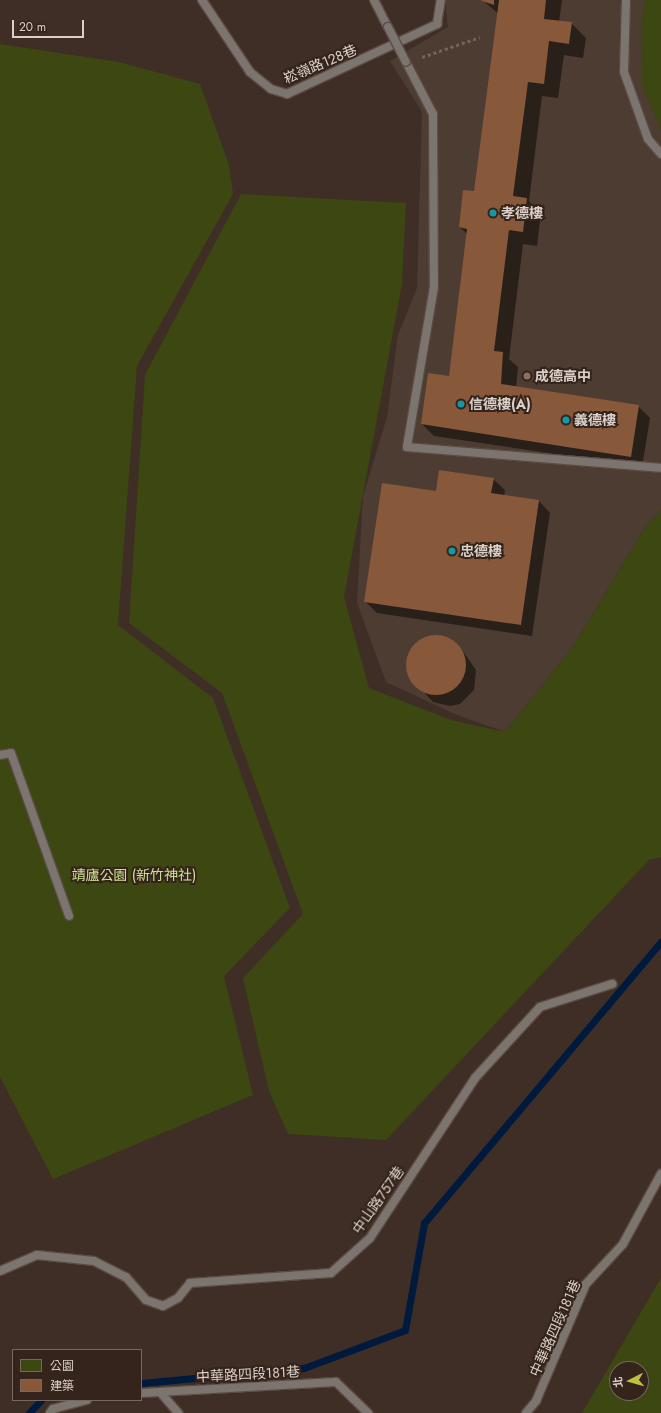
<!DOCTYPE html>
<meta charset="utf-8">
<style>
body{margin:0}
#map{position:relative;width:661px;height:1413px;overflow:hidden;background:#3f2e25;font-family:Jost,"Noto Sans TC",sans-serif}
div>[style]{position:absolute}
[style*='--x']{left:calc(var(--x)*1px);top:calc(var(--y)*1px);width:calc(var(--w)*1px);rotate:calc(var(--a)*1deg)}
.education>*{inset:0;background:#4d3c32}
.green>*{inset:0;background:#3c4711}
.shadow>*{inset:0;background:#0007}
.stream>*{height:7px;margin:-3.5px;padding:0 3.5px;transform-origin:3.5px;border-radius:3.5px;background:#001a3e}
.building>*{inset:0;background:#88583b}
.round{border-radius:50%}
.path>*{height:2.5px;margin-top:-1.25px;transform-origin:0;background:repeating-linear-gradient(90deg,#72635b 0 3px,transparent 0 6px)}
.roads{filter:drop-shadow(1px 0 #5b4b43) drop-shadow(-1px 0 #5b4b43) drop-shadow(0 1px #5b4b43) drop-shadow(0 -1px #5b4b43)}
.service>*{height:8px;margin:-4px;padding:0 4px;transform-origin:4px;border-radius:4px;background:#7c756f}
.bridges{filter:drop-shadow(1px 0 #5b4b43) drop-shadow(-1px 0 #5b4b43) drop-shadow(0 1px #5b4b43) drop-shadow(0 -1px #5b4b43)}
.service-bridge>*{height:8px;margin:-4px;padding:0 4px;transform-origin:4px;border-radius:4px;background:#7c756f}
.dots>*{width:11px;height:11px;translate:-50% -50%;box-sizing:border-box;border:2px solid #34241b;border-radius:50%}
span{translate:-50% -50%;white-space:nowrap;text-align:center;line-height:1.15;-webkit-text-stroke:4px #34241b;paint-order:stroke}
.street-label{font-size:14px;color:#dacfc9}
.poi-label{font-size:14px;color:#dacfc9;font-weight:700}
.left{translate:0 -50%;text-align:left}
.park-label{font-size:14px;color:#cce190}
.legend{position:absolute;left:12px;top:1349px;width:130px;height:52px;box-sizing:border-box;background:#34241b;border:1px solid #766861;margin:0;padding:5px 7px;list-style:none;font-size:12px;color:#dacfc9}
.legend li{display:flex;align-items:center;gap:8px;height:20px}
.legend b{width:20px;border:1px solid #766861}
.north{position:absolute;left:609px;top:1361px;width:40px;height:40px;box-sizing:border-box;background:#34241b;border:1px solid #766861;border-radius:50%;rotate:264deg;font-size:11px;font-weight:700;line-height:16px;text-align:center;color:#dacfc9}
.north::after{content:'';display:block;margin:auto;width:14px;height:18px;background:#bdbf43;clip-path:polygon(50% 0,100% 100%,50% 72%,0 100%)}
.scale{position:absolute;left:12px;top:20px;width:72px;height:18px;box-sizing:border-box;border:2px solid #dacfc9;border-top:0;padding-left:5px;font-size:12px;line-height:14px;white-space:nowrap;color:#dacfc9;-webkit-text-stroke:3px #34241b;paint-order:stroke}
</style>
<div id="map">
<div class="education">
<div style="clip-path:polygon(445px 0,661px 0,661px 510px,644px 529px,573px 647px,505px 732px,455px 714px,386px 682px,357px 603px,363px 496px,387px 417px,398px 335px,417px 288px,422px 112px,390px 61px,448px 27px)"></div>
</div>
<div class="green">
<div style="clip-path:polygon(645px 0,661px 0,661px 131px,642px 85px,641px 22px)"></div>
<div style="clip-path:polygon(0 44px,119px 62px,200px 84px,229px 165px,233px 194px,137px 366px,118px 625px,213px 698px,290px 908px,224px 976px,253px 1095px,53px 1179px,0 1077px)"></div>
<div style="clip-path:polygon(241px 194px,406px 203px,402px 284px,344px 597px,369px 688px,451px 720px,505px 732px,573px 647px,644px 529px,661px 510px,661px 857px,649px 860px,386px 1140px,288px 1134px,269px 1091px,243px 978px,303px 914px,222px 693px,129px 623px,145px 375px)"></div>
<div style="clip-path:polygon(evenodd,661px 1278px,661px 1413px,582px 1413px,661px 1278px,617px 1369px,641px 1369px,641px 1393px,617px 1393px,617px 1369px)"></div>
</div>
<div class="shadow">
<div style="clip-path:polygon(482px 0,562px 0,559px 22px,571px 23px,586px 38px,583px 58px,564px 55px,558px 98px,542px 96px,529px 201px,541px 213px,537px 246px,523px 244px,509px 359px,518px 367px,516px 387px,638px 406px,650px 418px,642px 467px,434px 436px,422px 424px,452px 377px,468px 235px,460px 227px,475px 193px,499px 14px)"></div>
<div style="clip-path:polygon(493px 479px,505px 490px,504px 496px,539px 501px,550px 513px,532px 636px,377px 613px,365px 601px,436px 492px)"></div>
<div style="clip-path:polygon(445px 637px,465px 654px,476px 670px,474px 690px,460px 704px,450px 706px,433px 702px,409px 676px,407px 668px,411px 651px,425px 638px)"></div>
</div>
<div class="stream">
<div style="--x:141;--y:1383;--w:164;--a:-5.3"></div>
<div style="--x:304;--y:1368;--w:108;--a:-20.6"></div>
<div style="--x:405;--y:1330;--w:109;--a:-79.9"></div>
<div style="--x:424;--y:1223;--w:368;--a:-49.9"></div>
<div style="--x:29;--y:1413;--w:18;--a:-47"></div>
</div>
<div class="building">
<div style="clip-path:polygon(481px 0,494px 0,494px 5px,482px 1px)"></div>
<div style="clip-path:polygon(499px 0,546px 0,544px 19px,572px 22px,569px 44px,549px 41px,544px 84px,528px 82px,513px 196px,527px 198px,523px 232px,509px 230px,494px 351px,503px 352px,501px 384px,639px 405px,631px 457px,421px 424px,428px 373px,449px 376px,467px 229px,459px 227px,463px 190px,474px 191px)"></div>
<div style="clip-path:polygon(439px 470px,494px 478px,491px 493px,539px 500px,521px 625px,364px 602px,382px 483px,436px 491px)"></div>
<div class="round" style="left:406px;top:635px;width:60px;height:60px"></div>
</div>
<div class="path">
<div style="--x:422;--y:57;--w:61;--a:-19"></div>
</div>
<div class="roads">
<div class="service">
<div style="--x:202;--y:0;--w:87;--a:56.3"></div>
<div style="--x:250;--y:72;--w:27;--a:39"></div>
<div style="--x:271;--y:89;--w:17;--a:17"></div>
<div style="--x:287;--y:94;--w:166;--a:-25"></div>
<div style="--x:437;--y:24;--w:24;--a:-81"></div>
<div style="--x:374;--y:0;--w:30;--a:63"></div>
<div style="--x:626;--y:0;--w:72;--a:91.6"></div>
<div style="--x:624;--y:72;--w:71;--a:70.3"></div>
<div style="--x:648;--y:139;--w:20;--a:49"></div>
<div style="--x:406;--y:62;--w:59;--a:62.6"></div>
<div style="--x:433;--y:114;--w:173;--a:89.7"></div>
<div style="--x:434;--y:287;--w:162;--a:99.6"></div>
<div style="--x:407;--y:447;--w:255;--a:4.7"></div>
<div style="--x:0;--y:755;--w:11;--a:-10"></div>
<div style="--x:11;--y:753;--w:173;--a:70.4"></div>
<div style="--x:0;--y:1271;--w:40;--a:-23.4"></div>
<div style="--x:37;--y:1255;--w:57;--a:6"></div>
<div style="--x:94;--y:1261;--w:36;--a:27"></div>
<div style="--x:126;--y:1277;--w:30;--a:49"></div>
<div style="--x:146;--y:1300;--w:18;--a:19"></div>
<div style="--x:163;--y:1306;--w:17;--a:-28"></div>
<div style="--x:178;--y:1298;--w:19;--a:-51"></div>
<div style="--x:190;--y:1283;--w:141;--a:-4.1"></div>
<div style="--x:331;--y:1273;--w:52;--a:-41.9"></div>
<div style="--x:370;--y:1238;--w:191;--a:-56.7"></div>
<div style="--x:475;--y:1078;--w:96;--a:-47.5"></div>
<div style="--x:540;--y:1007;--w:76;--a:-17.7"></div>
<div style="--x:160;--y:1392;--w:28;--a:49"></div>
<div style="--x:141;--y:1393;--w:195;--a:-3.2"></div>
<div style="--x:336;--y:1382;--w:45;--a:44.1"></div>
<div style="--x:50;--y:1413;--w:5;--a:-53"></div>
<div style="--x:53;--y:1409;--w:35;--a:-15"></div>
<div style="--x:526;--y:1413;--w:16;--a:-50"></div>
<div style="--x:536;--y:1401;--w:127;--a:-66.9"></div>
<div style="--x:586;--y:1284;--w:54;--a:-47.2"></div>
<div style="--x:623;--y:1244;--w:80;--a:-61.5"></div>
</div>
</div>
<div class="bridges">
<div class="service-bridge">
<div style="--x:388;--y:27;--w:39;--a:63"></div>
</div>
</div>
<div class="dots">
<div style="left:493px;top:213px;background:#0f9aa8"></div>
<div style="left:527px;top:376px;background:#8d6e63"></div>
<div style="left:461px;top:404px;background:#0f9aa8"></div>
<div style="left:566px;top:420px;background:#0f9aa8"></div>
<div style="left:452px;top:551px;background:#0f9aa8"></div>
</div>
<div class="street-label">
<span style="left:320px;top:64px;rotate:-23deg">崧嶺路128巷</span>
<span style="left:378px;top:1200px;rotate:-55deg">中山路757巷</span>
<span style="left:555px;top:1328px;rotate:-66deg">中華路四段181巷</span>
<span style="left:248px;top:1374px;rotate:-3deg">中華路四段181巷</span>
</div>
<div class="poi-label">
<span class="left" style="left:501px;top:213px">孝德樓</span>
<span class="left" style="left:535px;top:376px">成德高中</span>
<span class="left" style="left:469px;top:404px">信德樓(A)</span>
<span class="left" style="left:574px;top:420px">義德樓</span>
<span class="left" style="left:460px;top:551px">忠德樓</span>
</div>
<div class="park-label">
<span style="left:134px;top:875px">靖廬公園 (新竹神社)</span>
</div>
<ul class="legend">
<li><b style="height:11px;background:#3c4711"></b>公園</li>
<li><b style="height:11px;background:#88583b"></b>建築</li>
</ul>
<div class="north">北</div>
<div class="scale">20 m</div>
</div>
